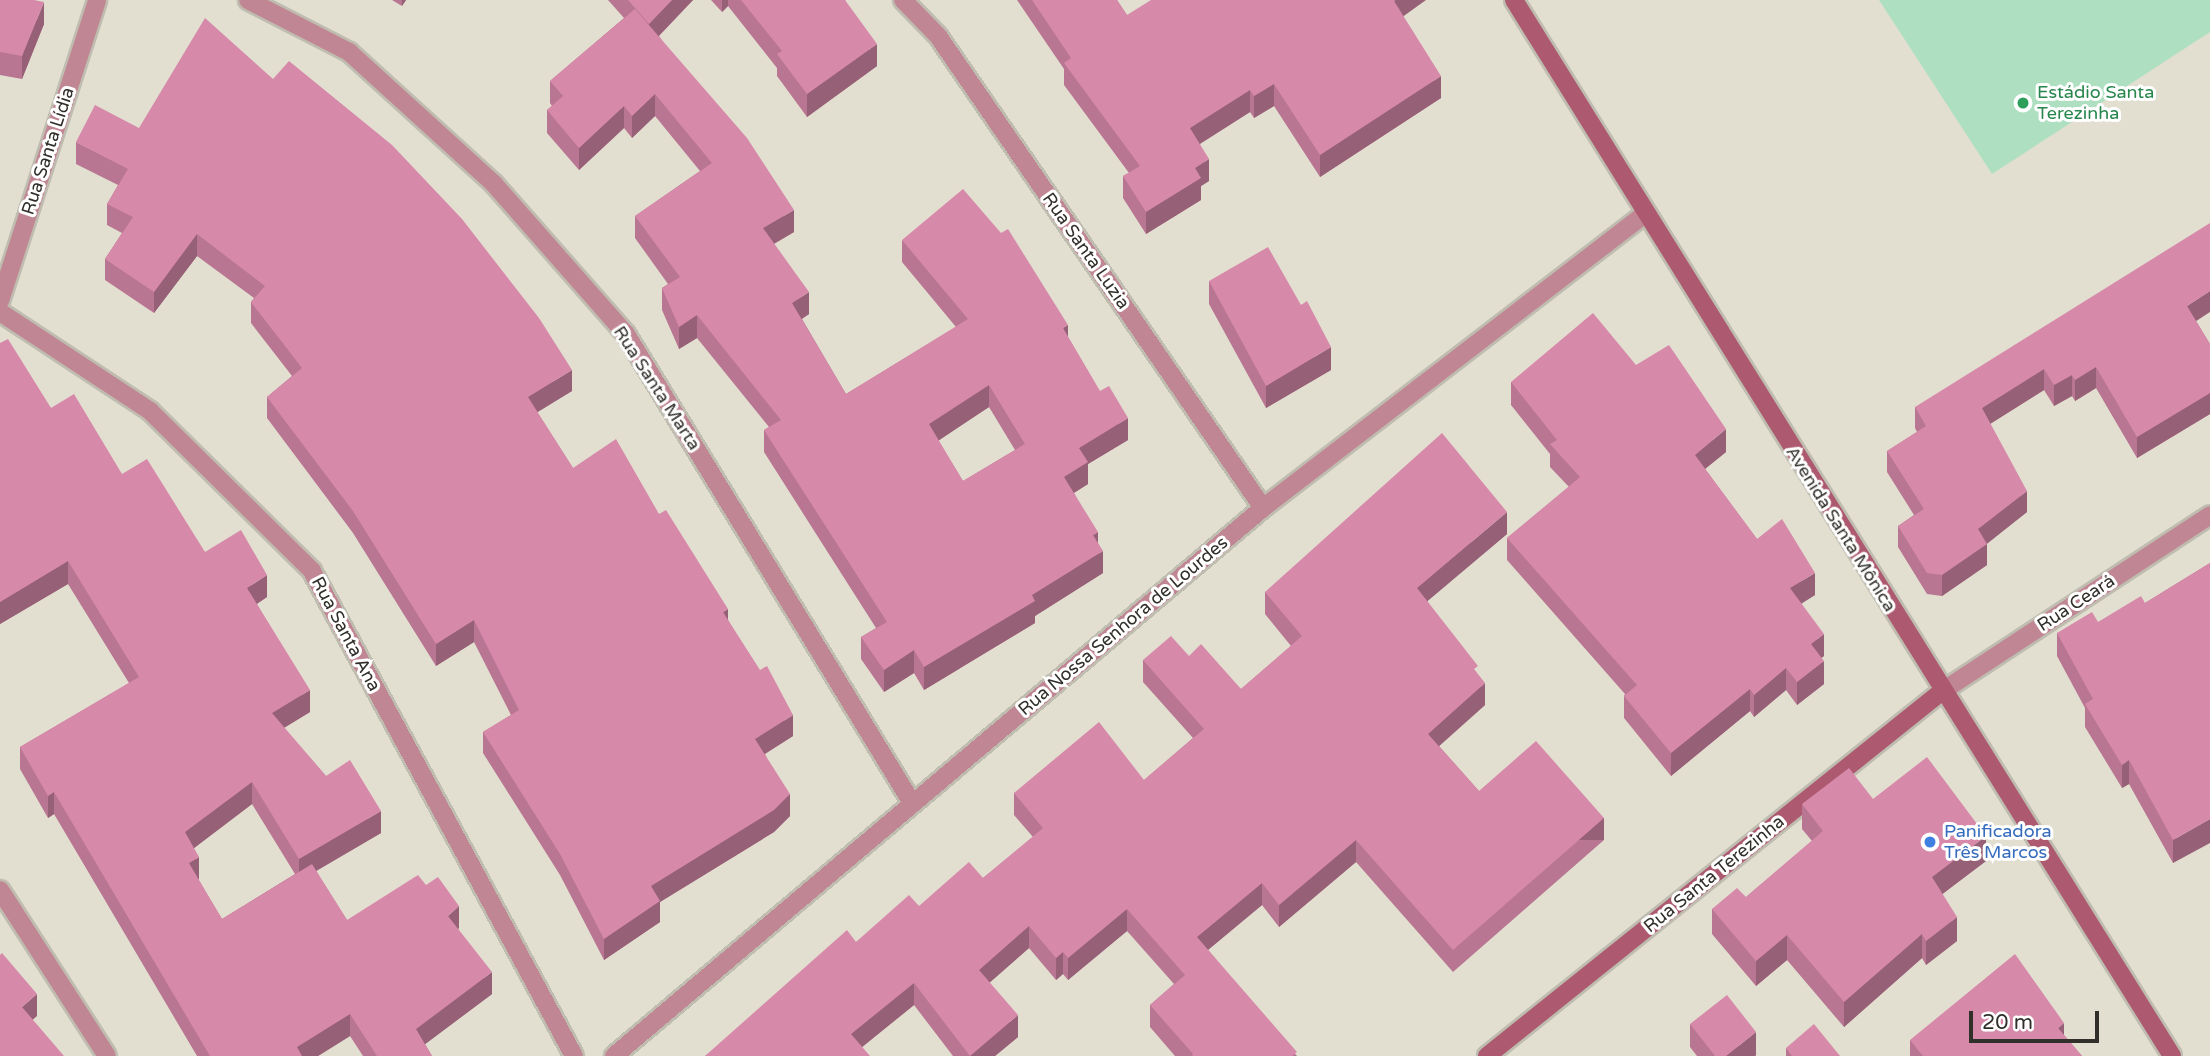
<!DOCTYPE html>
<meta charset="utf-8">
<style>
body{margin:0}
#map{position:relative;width:2210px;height:1056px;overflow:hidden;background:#e2dfd1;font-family:"Varela Round",sans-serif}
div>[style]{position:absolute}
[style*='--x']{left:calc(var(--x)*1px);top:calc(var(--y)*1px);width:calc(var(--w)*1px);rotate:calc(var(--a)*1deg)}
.green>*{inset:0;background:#afdfc1}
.roads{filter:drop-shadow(2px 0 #bfbcb0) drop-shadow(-2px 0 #bfbcb0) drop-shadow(0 2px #bfbcb0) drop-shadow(0 -2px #bfbcb0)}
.street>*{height:18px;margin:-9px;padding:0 9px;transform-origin:9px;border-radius:9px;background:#c18693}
.secondary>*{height:18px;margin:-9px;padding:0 9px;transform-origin:9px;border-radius:9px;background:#ad596f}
.wall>*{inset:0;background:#b97692}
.shaded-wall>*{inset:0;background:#966077;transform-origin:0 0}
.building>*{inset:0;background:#d789aa}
.dots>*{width:19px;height:19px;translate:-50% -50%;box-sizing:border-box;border:4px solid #fff;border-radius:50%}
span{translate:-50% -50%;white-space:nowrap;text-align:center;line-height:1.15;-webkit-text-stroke:6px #fff;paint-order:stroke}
.leisure-label{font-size:18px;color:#27864d}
.left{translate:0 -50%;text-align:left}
.street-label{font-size:18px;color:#312f2a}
.shop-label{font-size:18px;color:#366cbe}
.scale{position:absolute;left:1969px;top:1011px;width:130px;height:32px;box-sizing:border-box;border:4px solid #312f2a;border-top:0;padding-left:9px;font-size:21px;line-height:24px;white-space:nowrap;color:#312f2a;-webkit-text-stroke:5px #fff;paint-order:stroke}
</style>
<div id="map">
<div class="green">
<div style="clip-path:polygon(1879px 0,2210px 0,2210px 32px,1992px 174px)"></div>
</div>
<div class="roads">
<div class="street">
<div style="--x:248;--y:0;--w:114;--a:27.2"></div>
<div style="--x:349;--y:52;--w:196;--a:42.3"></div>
<div style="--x:494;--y:184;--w:200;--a:48.7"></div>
<div style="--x:626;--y:334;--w:549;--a:58.62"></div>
<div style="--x:903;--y:0;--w:50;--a:45.8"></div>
<div style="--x:938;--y:36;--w:573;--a:55.45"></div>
<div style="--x:0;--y:301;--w:316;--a:-72.1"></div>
<div style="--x:0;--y:312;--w:180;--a:33.4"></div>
<div style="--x:150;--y:411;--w:228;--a:44.6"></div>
<div style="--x:312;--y:571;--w:551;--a:61.62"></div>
<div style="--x:1941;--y:692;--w:322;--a:-33.3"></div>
<div style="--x:0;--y:890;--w:197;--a:57.2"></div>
<div style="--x:614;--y:1056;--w:849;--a:-40.18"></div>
<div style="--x:1263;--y:508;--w:483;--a:-37.6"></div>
</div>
<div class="secondary">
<div style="--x:1514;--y:0;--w:1244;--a:58.07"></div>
<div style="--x:1487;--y:1056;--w:582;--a:-38.72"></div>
</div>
</div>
<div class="wall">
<div style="clip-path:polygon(0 0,44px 24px,22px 79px,0 75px)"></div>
<div style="clip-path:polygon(392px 0,406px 0,402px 6px)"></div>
<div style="clip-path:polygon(evenodd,608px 0,693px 0,659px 36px,794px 232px,774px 244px,809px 314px,802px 319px,846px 394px,956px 327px,902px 262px,902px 240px,1068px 337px,1128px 440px,1088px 464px,1088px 484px,1074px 493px,1098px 543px,1103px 573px,1035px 616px,1035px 623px,924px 690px,914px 673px,884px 692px,861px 659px,861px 637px,876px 628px,764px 452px,764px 430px,769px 427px,697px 338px,679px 349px,662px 310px,662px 288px,668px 284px,635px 238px,635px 216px,700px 171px,655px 116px,632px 138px,624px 128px,579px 170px,547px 133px,547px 110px,552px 106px,550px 103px,550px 81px,624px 18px,608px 0,989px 407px,1015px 450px,963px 481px,938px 440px,989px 407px)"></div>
<div style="clip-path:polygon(711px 0,845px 0,877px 66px,807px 117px,777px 76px,777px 68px,728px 6px,722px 12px)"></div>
<div style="clip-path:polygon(1017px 0,1117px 0,1127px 15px,1403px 16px,1441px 98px,1320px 177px,1274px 106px,1254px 118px,1250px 112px,1200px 144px,1209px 181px,1201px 186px,1201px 200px,1146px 234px,1123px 198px,1123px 176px,1129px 173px,1064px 85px,1064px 69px)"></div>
<div style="clip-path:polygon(76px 142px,572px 391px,537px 412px,573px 468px,659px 514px,728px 620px,793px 736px,765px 754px,790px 816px,774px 832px,660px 902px,660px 922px,604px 960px,560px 875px,483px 753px,483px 732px,511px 715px,474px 642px,436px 666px,353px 533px,267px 418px,267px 397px,292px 376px,251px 323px,251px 302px,254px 298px,197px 256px,154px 313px,105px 280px,105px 259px,122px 233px,107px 225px,107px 204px,118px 185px,76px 164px)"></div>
<div style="clip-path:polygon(1209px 281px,1331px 370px,1266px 408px,1209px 304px)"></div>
<div style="clip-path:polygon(2196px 321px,2210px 344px,2210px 414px,2137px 458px,2096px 388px,2075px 401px,2072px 396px,2054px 406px,2044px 390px,1990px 424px,2027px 512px,1986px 544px,1987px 565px,1942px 596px,1927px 594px,1898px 547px,1898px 526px,1914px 515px,1887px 472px,1887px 451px,1917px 432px,1915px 428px,1915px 407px)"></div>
<div style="clip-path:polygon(evenodd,0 343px,51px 408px,205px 552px,267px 597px,257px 604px,310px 712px,284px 728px,326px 776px,381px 833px,316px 871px,347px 920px,459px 928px,458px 929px,492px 994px,425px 1044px,432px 1056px,363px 1056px,350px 1036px,318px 1056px,197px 1056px,54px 814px,48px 818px,20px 769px,20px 747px,129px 683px,68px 584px,0 624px,0 343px,252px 804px,295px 874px,222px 919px,198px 879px,194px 848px,252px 804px)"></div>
<div style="clip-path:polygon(1636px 365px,1726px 452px,1705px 469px,1757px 539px,1815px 595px,1801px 603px,1824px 656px,1821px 658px,1824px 684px,1797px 705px,1786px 690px,1754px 717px,1750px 711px,1671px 776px,1624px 718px,1624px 696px,1625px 694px,1507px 560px,1507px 538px,1569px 487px,1550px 467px,1550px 454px,1511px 405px,1511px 382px)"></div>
<div style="clip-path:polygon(1507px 534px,1427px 601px,1478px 675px,1485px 705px,1439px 746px,1479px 791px,1604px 840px,1453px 972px,1356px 862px,1279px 927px,1262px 905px,1208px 950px,1297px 1056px,1175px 1056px,1150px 1027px,1150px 1005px,1174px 984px,1127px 931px,1068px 980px,1063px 974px,1056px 980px,1029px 948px,989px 983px,1018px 1037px,995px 1056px,953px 1056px,914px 1005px,862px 1047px,705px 1056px,856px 942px,919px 906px,983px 878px,1033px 837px,1014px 815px,1014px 793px,1144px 780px,1193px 738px,1143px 682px,1143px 660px,1189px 656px,1241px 689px,1291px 646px,1265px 614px,1265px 592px)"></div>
<div style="clip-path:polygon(2210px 563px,2173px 863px,2129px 784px,2122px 788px,2085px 727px,2085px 708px,2057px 656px,2057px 633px,2098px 622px,2145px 603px)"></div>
<div style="clip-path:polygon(1873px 799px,1986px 861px,1942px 894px,1957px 941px,1926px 965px,1922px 958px,1844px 1027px,1787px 960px,1756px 986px,1712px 934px,1712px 909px,1746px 897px,1812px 841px,1802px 829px,1802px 804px)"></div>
<div style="clip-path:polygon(1690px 1024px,1756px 1055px,1755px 1056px,1697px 1056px,1690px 1047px)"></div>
<div style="clip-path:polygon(2064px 1035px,2082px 1056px,1910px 1056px,1910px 1040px)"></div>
<div style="clip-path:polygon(1786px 1048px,1840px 1056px,1786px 1056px)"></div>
</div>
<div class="shaded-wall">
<div style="clip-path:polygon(402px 0,406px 0,402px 6px)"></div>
<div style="clip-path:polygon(672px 0,693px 0,649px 46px,649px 24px)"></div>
<div style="clip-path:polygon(722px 0,728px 0,728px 6px,722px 12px)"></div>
<div style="clip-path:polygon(1395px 0,1426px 0,1394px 23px,1394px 1px)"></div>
<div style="clip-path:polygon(44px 2px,44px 24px,22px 79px,22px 56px)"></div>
<div style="clip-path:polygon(877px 44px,877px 66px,807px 117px,807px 94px)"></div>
<div style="clip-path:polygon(1441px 76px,1441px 98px,1320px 177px,1320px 155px)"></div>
<div style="clip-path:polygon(1274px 84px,1274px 106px,1254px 118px,1254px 96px)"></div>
<div style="clip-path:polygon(1250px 90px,1250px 112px,1190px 150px,1190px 128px)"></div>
<div style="clip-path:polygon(655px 94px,655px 116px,632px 138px,632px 116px)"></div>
<div style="clip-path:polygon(624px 106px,624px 128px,579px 170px,579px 148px)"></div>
<div style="clip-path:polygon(1209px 159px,1209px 181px,1201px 186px,1201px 200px,1146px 234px,1146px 212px,1195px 168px)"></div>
<div style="clip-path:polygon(794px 210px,794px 232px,763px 250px,763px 228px)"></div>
<div style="clip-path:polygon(197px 234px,197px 256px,154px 313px,154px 292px)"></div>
<div style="clip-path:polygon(2210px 291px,2210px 312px,2187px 327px,2187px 306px)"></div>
<div style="clip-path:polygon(809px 292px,809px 314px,792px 325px,792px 303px)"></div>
<div style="clip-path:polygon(697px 315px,697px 338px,679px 349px,679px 327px)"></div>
<div style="clip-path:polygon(1068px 325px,1068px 347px,1063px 328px)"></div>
<div style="clip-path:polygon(1331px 347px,1331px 370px,1266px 408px,1266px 386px)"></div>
<div style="clip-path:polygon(2096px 367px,2096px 388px,2075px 401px,2075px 380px)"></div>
<div style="clip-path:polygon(2044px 369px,2044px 390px,1982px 429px,1982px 408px)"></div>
<div style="clip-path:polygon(572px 370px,572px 391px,528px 418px,528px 397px)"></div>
<div style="clip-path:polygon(2072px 375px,2072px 396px,2054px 406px,2054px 385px)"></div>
<div style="clip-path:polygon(989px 385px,989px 407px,929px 447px,929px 424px)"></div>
<div style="clip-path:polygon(2210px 393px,2210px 414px,2137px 458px,2137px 437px)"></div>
<div style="clip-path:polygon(1128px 418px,1128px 440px,1088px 464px,1088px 484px,1064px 499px,1064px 477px,1079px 448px)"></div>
<div style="clip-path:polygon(1726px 429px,1726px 452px,1695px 477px,1695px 455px)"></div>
<div style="clip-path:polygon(2027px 491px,2027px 512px,1983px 547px,1987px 544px,1987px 565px,1942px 596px,1942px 575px,1978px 529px)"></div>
<div style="clip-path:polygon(1507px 512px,1507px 534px,1417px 610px,1417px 588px)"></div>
<div style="clip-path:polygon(1098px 532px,1098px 554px,1103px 551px,1103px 573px,1035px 616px,1035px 623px,924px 690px,924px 667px,1032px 595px,1093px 535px)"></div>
<div style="clip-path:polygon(68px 561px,68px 584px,0 624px,0 602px)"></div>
<div style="clip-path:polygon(1815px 573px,1815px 595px,1790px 611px,1790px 588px)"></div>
<div style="clip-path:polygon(267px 575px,267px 597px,247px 610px,247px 588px)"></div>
<div style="clip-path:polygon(728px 609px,728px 630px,723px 612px)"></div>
<div style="clip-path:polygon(474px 620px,474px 642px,436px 666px,436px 644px)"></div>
<div style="clip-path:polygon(1824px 634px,1824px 656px,1811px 666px,1811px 644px)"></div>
<div style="clip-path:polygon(914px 650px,914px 673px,884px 692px,884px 670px)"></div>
<div style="clip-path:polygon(1824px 661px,1824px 684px,1797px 705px,1797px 682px)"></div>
<div style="clip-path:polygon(1786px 668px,1786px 690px,1754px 717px,1754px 695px)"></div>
<div style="clip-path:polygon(1485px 683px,1485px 705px,1428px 756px,1428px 734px)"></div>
<div style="clip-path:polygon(1750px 689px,1750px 711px,1671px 776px,1671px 753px)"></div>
<div style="clip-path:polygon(310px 690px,310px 712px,272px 735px,272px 713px)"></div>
<div style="clip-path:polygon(793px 715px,793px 736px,755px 760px,755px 739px)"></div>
<div style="clip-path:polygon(2129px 760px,2129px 784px,2122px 788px,2122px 765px)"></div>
<div style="clip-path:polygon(252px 782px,252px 804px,185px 855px,185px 832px)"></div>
<div style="clip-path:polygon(54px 792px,54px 814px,48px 818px,48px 796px)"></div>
<div style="clip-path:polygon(790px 794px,790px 816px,774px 832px,660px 902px,660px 922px,604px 960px,604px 939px,651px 886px)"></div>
<div style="clip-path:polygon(381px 811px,381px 833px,299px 881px,299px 859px)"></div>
<div style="left:1604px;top:818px;width:22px;height:201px;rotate:90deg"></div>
<div style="clip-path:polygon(2210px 819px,2210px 843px,2173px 863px,2173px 840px)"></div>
<div style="clip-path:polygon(1986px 836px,1986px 861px,1932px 902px,1932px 877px)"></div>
<div style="clip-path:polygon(1356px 840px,1356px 862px,1279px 927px,1279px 905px)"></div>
<div style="clip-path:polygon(199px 857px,199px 879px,189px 885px,189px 863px)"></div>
<div style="clip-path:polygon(1262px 883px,1262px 905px,1197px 959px,1197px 937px)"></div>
<div style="clip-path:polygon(459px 906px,459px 928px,448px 938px,448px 916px)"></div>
<div style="clip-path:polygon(1127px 909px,1127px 931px,1068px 980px,1068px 958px)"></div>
<div style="clip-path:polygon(1957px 917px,1957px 941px,1926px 965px,1926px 941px)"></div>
<div style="clip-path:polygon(1029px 926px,1029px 948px,979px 992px,979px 970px)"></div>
<div style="clip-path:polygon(1922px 934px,1922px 958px,1844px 1027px,1844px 1002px)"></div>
<div style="clip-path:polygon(1787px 935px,1787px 960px,1756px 986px,1756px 961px)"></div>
<div style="clip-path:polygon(1063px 952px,1063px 974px,1056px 980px,1056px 958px)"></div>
<div style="clip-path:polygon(492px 972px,492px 994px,416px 1051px,416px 1029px)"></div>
<div style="clip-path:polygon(914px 983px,914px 1005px,851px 1056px,851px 1034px)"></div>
<div style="clip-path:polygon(37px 994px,37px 1016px,22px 1029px,22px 1007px)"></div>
<div style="clip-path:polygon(350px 1014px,350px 1036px,318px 1056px,297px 1056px,297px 1047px)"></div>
<div style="clip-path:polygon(1018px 1015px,1018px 1037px,995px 1056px,970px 1056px)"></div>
<div style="clip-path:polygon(2064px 1023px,2064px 1046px,2058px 1028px)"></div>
<div style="clip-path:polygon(1756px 1032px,1756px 1055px,1755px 1056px,1726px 1056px)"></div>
</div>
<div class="building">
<div style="clip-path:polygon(0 0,34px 0,44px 2px,22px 56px,0 52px)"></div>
<div style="clip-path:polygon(628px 0,672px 0,649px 24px)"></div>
<div style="clip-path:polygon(741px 0,845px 0,877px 44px,807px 94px,777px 54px,782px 51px)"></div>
<div style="clip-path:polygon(1032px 0,1117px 0,1127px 15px,1151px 0,1395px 0,1394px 1px,1441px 76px,1320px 155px,1274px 84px,1254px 96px,1250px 90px,1190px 128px,1209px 159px,1195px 168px,1201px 178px,1146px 212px,1123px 176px,1140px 166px,1064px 63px,1071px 58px)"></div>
<div style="clip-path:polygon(evenodd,635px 9px,747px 138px,794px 210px,763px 228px,809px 292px,792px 303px,846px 394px,968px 319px,902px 240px,963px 189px,1001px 233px,1008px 229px,1068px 325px,1063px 328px,1100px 391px,1109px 386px,1128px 418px,1079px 448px,1088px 462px,1064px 477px,1098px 532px,1093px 535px,1103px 551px,1032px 595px,1035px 601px,924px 667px,914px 650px,884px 670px,861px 637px,887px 622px,764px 430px,781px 420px,697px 315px,679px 327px,662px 288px,680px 277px,635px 216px,712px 163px,655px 94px,632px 116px,624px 106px,579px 148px,547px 110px,563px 96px,550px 81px,635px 9px,989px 385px,1025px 444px,963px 481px,929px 424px,989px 385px)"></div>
<div style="clip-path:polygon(205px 18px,273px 79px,289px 61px,392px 145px,462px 219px,539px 318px,572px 370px,528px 397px,573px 468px,616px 439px,659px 514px,666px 510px,728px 609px,723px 612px,760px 670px,767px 666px,793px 715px,755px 739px,790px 794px,774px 810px,651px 886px,660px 901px,604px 939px,560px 854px,483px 732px,519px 710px,474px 620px,436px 644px,353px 511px,267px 397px,302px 368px,251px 302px,265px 286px,197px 234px,154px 292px,105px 259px,133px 217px,107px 204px,128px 169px,76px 142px,95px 105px,139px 128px)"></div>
<div style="clip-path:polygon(2210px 223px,2210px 291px,2187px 306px,2210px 344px,2210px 393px,2137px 437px,2096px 367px,2075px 380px,2072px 375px,2054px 385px,2044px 369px,1982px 408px,2027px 491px,1978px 529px,1987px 544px,1942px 575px,1927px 573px,1898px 526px,1924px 509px,1887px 451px,1926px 426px,1915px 407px)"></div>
<div style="clip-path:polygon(1268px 247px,1301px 305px,1307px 301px,1331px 347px,1266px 386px,1209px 281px)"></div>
<div style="clip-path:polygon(1593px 313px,1636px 365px,1669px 345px,1726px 429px,1695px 455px,1757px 539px,1782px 519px,1815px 573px,1790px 588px,1824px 634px,1811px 644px,1824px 661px,1797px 682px,1786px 668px,1754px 695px,1750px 689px,1671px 753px,1624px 696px,1637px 685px,1507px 538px,1580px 477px,1550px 444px,1557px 440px,1511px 382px)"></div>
<div style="clip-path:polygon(8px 339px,51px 408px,74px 394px,122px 474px,147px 459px,205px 552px,241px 530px,267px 575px,247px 588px,310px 690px,272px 713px,326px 776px,350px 760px,381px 811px,299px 859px,252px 782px,185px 832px,199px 857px,189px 863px,222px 919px,312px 864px,347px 920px,418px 875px,426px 885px,438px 877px,459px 906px,448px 916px,492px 972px,416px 1029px,432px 1056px,377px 1056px,350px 1014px,297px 1047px,302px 1056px,210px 1056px,54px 792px,48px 796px,20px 747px,139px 677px,68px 561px,0 602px,0 343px)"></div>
<div style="clip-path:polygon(1442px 433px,1507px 512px,1417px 588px,1478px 666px,1474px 669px,1485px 683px,1428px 734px,1479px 791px,1536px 741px,1604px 818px,1453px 950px,1356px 840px,1279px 905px,1262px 883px,1197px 937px,1297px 1052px,1292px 1056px,1192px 1056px,1193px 1054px,1150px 1005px,1185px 975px,1127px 909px,1068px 958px,1063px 952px,1056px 958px,1029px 926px,979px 970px,1018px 1015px,970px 1056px,914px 983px,851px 1034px,870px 1056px,705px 1056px,847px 930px,856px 942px,909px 895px,919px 906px,969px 862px,983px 878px,1043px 828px,1014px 793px,1099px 722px,1144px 780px,1204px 729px,1143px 660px,1171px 636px,1189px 656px,1201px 644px,1241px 689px,1302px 636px,1265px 592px)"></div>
<div style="clip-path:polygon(2210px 563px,2210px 819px,2173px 840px,2129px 760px,2122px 765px,2085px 704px,2093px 699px,2057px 633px,2092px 612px,2098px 622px,2141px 596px,2145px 603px)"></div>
<div style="clip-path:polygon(1927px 757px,1986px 836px,1932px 877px,1957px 917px,1926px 941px,1922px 934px,1844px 1002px,1787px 935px,1756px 961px,1712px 909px,1737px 888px,1746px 897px,1823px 831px,1802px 804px,1849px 768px,1873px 799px)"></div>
<div style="clip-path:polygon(2px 953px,37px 994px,22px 1007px,64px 1056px,0 1056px,0 955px)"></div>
<div style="clip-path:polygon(2015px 954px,2064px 1023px,2058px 1028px,2082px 1056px,1923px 1056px,1910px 1040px)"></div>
<div style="clip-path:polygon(1727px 995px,1756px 1032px,1726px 1056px,1715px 1056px,1690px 1024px)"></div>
<div style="clip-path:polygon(1814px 1024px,1840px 1056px,1792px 1056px,1786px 1048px)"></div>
</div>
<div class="dots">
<div style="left:2023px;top:103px;background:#2e9e5b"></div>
<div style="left:1930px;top:842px;background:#3f7fe0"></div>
</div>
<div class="leisure-label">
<span class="left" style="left:2037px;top:103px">Estádio Santa<br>Terezinha</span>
</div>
<div class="street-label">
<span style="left:48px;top:151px;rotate:-72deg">Rua Santa Lídia</span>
<span style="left:1086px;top:251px;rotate:55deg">Rua Santa Luzia</span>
<span style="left:657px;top:388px;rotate:57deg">Rua Santa Marta</span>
<span style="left:1841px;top:529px;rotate:58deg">Avenida Santa Mônica</span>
<span style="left:2076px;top:603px;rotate:-33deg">Rua Ceará</span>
<span style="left:1123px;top:626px;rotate:-40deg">Rua Nossa Senhora de Lourdes</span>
<span style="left:346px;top:634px;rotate:62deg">Rua Santa Ana</span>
<span style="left:1714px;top:874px;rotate:-39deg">Rua Santa Terezinha</span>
</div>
<div class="shop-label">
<span class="left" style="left:1944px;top:842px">Panificadora<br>Três Marcos</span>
</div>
<div class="scale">20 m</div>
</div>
